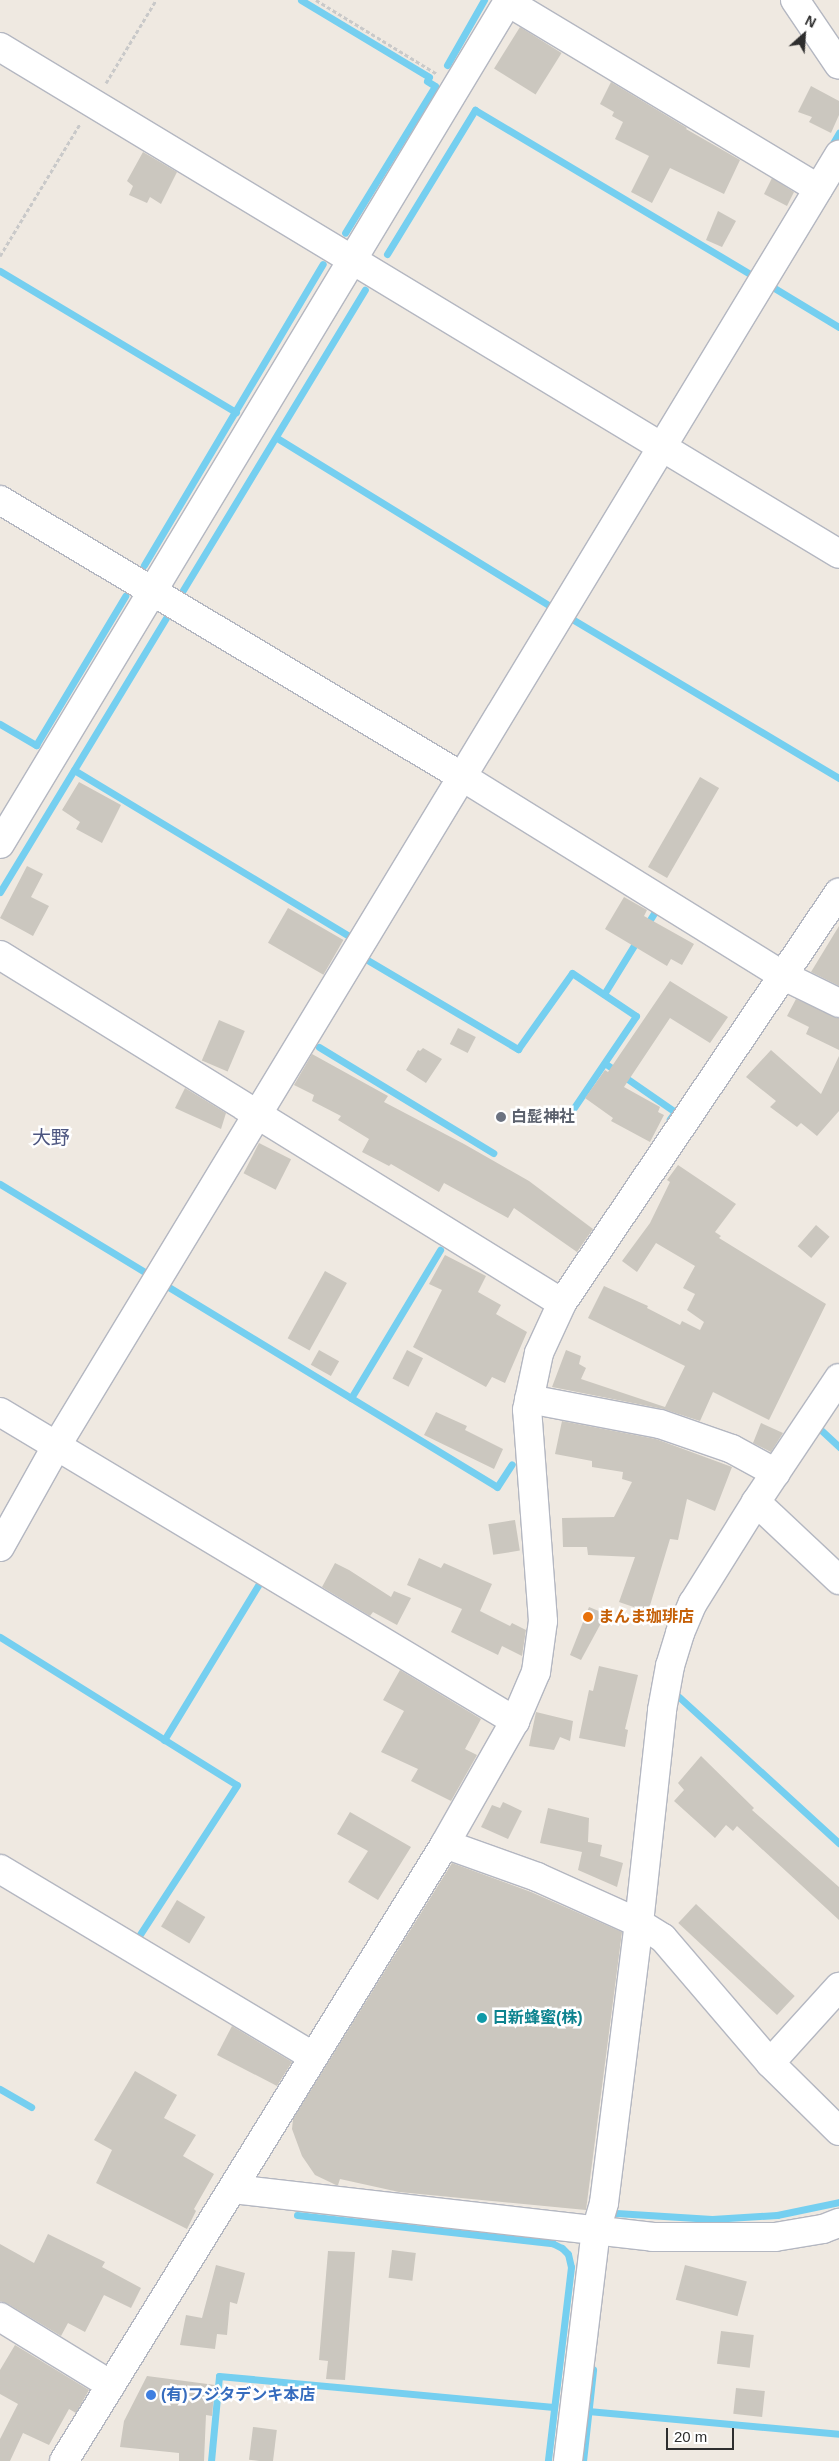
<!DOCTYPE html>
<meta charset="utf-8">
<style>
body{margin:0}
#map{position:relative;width:839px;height:2461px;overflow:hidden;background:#efe9e1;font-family:Helvetica,"Noto Sans JP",sans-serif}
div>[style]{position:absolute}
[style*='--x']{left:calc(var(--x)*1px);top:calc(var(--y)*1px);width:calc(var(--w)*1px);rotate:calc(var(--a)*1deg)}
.stream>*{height:7px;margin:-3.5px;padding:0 3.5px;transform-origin:3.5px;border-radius:3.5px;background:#75cff0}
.building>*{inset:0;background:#cbc7bf;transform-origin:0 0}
.path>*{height:3px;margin-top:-1.5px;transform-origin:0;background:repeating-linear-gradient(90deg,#c9c9c9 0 4px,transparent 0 6.5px)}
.roads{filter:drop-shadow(1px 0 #b4b7c1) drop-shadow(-1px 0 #b4b7c1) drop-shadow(0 1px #b4b7c1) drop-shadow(0 -1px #b4b7c1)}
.street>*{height:28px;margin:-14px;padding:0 14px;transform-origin:14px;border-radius:14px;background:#fff}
.secondary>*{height:28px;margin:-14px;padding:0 14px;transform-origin:14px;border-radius:14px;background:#fff}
.dots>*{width:14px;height:14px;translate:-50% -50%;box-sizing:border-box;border:2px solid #fff;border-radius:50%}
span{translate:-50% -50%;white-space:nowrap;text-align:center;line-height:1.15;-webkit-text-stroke:5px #fff;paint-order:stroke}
.worship-label{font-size:16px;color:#5b616d;font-weight:700}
.left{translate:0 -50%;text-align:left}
.food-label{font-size:16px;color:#c56008;font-weight:700}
.culture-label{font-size:16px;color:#0d838f;font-weight:700}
.shop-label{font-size:16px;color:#366cbe;font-weight:700}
.quarter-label{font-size:19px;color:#4d5680}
.north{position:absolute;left:779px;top:10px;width:50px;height:50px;-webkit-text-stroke:4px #fff;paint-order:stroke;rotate:26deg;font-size:14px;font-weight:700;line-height:20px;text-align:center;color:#2e2e2e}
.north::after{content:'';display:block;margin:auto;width:18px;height:22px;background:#2e2e2e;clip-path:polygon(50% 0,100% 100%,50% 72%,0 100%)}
.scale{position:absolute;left:666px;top:2428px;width:68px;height:22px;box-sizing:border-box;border:2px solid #2e2e2e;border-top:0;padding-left:6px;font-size:15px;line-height:18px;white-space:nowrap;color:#2e2e2e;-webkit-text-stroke:4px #fff;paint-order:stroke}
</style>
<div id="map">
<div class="stream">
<div style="--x:301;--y:0;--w:149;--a:31"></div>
<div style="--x:429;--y:77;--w:4;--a:117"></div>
<div style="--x:427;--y:81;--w:9;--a:32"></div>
<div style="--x:435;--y:86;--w:172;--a:121.5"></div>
<div style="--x:447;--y:65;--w:75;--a:-60.4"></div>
<div style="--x:829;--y:150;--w:20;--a:-60"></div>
<div style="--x:387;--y:254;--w:169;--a:-58.6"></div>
<div style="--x:475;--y:110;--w:328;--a:30.8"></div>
<div style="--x:0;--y:271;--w:275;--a:30.9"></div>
<div style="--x:766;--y:283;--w:85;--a:31.1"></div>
<div style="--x:277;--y:438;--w:329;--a:31.6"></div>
<div style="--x:144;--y:565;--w:350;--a:-59.3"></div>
<div style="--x:183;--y:590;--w:351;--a:-58.8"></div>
<div style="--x:567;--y:616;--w:317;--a:30.8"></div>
<div style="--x:0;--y:724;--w:42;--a:30.3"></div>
<div style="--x:36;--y:745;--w:174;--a:-59.1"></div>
<div style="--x:74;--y:770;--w:326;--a:31.1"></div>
<div style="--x:0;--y:892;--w:320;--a:-58.8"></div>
<div style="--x:646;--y:926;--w:22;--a:-58"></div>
<div style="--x:359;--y:955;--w:185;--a:30.6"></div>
<div style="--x:518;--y:1049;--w:93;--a:-54.6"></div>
<div style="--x:572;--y:973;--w:77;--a:33.9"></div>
<div style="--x:636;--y:1016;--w:123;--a:124.1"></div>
<div style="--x:604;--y:994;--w:65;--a:-58.3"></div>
<div style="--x:319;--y:1047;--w:204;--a:31.3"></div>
<div style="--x:606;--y:1064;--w:84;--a:34.8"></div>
<div style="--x:675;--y:1112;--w:9;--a:126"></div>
<div style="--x:0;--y:1184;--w:179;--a:31.3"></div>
<div style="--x:162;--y:1283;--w:392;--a:31.3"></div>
<div style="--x:497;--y:1487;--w:27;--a:-57"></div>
<div style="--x:351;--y:1398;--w:173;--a:-59"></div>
<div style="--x:821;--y:1430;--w:25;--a:43"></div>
<div style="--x:0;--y:1637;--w:279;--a:32"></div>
<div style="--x:237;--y:1785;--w:180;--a:123"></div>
<div style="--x:679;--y:1697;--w:217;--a:42.4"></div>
<div style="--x:164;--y:1740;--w:185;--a:-58.7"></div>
<div style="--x:0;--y:2089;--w:36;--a:30"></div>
<div style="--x:616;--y:2213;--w:96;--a:3.6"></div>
<div style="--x:712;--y:2219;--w:65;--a:-3.5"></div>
<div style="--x:777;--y:2215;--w:63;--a:-11.8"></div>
<div style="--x:297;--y:2215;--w:257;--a:6.3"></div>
<div style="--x:552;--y:2243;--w:11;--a:27"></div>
<div style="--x:562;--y:2248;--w:8;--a:45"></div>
<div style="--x:568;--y:2254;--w:13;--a:77"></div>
<div style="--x:571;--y:2267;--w:195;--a:96.8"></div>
<div style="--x:588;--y:2411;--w:252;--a:5.2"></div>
<div style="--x:211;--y:2461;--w:85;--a:-84.6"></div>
<div style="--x:219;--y:2376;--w:336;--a:5.3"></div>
<div style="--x:583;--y:2461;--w:92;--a:-83.7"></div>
</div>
<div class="building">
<div style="left:520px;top:27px;width:49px;height:49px;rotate:32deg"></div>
<div style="clip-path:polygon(611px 82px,687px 128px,686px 129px,740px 160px,724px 194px,670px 168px,652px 203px,631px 192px,649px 156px,615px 139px,623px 122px,612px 116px,614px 112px,600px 104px)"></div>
<div style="clip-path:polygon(811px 86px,839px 101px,839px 115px,831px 133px,809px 122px,812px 117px,798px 112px)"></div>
<div style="clip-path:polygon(143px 152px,177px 172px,161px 204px,150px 197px,147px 203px,129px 195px,133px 186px,127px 181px)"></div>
<div style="clip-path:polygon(772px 178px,794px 192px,787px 206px,764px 194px)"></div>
<div style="clip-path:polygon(718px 211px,736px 221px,722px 247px,706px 240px)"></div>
<div style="left:700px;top:777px;width:22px;height:104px;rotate:30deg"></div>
<div style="clip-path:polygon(79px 782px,121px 805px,102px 843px,76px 829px,80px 822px,62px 810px)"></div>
<div style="clip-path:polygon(27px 866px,43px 874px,31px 897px,49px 906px,33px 936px,0 918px)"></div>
<div style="clip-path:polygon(624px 897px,647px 910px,644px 916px,694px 944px,682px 965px,671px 959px,667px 966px,605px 929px)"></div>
<div style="left:288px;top:908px;width:64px;height:40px;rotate:30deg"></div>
<div style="clip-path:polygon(839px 926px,839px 986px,811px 972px)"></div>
<div style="clip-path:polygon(670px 981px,728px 1017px,710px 1043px,670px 1018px,624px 1087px,660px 1107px,658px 1112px,664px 1115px,650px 1142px,611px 1121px,613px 1118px,585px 1098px,605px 1070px,608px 1072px)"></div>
<div style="clip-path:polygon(796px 999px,839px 1018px,839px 1050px,806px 1034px,809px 1027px,787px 1016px)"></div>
<div style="left:219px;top:1020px;width:28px;height:44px;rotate:23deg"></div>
<div style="left:458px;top:1028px;width:20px;height:18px;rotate:27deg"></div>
<div style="clip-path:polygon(423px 1048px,442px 1059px,426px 1083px,406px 1070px,418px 1050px,420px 1051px)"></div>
<div style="clip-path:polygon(771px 1050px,821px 1094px,839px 1056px,839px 1111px,817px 1136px,801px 1123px,797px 1127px,770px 1107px,776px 1101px,746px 1077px)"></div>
<div style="clip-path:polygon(312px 1054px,388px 1096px,384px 1102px,464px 1144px,529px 1181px,593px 1229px,577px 1252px,514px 1208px,508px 1218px,444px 1183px,439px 1192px,391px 1164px,389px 1166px,362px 1152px,369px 1139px,338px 1120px,341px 1116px,312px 1101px,314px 1095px,294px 1085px)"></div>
<div style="clip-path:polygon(185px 1088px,226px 1113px,221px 1129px,175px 1108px)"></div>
<div style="left:259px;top:1143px;width:36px;height:34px;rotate:27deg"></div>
<div style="clip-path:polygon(678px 1165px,736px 1204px,715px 1232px,721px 1236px,719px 1238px,826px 1304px,769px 1420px,713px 1392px,700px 1421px,663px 1409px,552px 1387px,566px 1350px,581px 1356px,579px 1364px,586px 1368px,581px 1379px,665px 1407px,685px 1366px,588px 1318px,604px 1286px,648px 1306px,647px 1308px,680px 1325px,682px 1321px,700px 1330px,704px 1322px,687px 1310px,695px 1294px,683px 1288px,695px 1266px,656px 1243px,637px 1272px,622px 1261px,650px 1223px,670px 1182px,667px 1180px)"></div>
<div style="left:816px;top:1225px;width:18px;height:28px;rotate:41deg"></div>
<div style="clip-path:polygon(445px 1255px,486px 1276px,478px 1292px,501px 1305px,496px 1314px,527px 1332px,505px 1383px,492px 1377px,486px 1387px,413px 1347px,442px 1290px,429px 1284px)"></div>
<div style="left:325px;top:1271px;width:25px;height:77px;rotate:29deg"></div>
<div style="left:319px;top:1350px;width:23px;height:17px;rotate:29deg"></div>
<div style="left:407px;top:1350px;width:18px;height:32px;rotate:27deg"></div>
<div style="clip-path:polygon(436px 1412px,467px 1426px,465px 1430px,503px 1449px,494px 1469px,424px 1435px)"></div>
<div style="clip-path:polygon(562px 1421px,656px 1439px,732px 1467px,715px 1511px,687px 1499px,678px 1540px,670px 1539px,648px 1612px,619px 1602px,635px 1557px,588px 1555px,587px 1547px,563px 1547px,562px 1518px,614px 1517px,632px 1482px,622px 1479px,623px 1472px,592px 1467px,592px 1461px,555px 1454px)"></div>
<div style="clip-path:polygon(761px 1423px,783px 1433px,771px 1452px,753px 1443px)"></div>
<div style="left:515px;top:1520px;width:31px;height:27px;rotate:81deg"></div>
<div style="clip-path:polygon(419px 1558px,441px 1568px,444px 1563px,492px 1584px,480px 1611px,510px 1626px,512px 1623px,526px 1630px,522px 1656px,502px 1646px,498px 1655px,451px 1632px,462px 1609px,407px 1585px)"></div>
<div style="clip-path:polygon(335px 1563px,349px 1570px,391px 1597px,394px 1591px,411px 1598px,397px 1625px,373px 1612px,370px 1616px,322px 1587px)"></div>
<div style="clip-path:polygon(589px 1607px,606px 1614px,581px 1660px,570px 1655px)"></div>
<div style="clip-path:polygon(599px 1666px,638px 1675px,625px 1729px,628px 1730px,625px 1747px,579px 1738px,589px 1690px,593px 1691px)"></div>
<div style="clip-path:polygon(400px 1670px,481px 1719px,465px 1749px,477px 1755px,451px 1801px,411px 1781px,418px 1769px,381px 1752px,404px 1711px,383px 1700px)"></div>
<div style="clip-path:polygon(536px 1712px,573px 1721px,570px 1741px,560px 1737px,554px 1750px,529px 1746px)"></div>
<div style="clip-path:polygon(701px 1756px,754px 1808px,752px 1810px,839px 1887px,839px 1920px,737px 1826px,733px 1831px,726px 1825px,715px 1838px,674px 1801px,684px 1790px,678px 1783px)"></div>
<div style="clip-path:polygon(503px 1802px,522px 1811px,508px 1839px,481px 1827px,492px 1805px,500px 1808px)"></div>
<div style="clip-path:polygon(548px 1808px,589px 1818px,588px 1842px,602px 1845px,600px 1856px,623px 1863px,617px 1887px,578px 1870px,582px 1852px,540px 1843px)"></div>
<div style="clip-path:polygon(350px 1812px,411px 1847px,378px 1900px,348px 1882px,368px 1851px,337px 1834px)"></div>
<div style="clip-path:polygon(452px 1863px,531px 1892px,622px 1932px,586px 2210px,399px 2192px,340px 2179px,338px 2185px,336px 2185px,315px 2175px,302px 2156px,292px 2129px,293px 2119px)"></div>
<div style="left:177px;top:1900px;width:33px;height:31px;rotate:31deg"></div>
<div style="left:696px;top:1904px;width:135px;height:26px;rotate:43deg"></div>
<div style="clip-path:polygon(232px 2026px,292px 2062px,277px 2086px,217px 2055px)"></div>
<div style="clip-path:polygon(135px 2071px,177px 2095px,164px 2118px,196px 2135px,183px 2156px,214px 2174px,194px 2209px,196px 2211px,187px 2229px,96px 2183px,112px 2150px,94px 2140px)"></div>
<div style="clip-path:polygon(48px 2234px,105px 2262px,102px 2267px,141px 2288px,131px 2308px,104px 2295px,85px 2332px,68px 2323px,61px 2336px,8px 2304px,0 2301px,0 2244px,34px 2263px)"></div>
<div style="left:392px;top:2250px;width:24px;height:28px;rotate:7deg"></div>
<div style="clip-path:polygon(328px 2251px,355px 2252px,345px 2380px,326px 2379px,328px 2361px,319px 2360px)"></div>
<div style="clip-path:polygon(216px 2265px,245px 2273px,237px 2304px,230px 2302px,227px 2335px,217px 2334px,215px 2349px,180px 2345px,186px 2315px,202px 2318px)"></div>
<div style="left:685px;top:2265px;width:64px;height:36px;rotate:15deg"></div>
<div style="left:721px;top:2331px;width:33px;height:33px;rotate:7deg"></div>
<div style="clip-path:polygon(15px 2345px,89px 2390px,76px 2413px,69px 2409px,49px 2445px,23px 2433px,10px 2461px,0 2461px,0 2439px,18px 2404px,0 2394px,0 2370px)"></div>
<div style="clip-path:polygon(147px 2376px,215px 2385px,212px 2416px,206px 2415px,204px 2461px,179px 2461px,179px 2453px,120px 2447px,124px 2421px)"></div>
<div style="left:736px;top:2388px;width:29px;height:26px;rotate:6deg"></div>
<div style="left:253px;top:2427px;width:24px;height:33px;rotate:7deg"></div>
</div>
<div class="path">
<div style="--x:316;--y:0;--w:142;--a:31.4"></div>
<div style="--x:106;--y:83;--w:97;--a:-58.9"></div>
<div style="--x:0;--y:256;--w:154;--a:-58.8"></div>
</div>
<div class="roads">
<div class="street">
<div style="--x:795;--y:0;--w:78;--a:55.9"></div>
<div style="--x:508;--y:2;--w:362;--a:31"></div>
<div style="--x:0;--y:47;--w:980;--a:31.14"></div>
<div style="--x:0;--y:500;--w:537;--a:30.91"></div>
<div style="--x:461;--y:776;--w:380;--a:31.8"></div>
<div style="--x:784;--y:976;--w:61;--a:26.1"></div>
<div style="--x:529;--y:1399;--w:133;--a:10.8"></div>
<div style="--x:660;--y:1424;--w:76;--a:19.1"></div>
<div style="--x:732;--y:1449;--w:50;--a:28.6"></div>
<div style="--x:0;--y:1412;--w:601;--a:30.96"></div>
<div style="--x:756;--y:1502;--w:114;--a:43.2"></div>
<div style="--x:0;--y:1547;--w:117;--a:-60.8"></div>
<div style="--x:57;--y:1445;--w:1509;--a:-58.78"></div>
<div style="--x:445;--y:1844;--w:98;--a:19.7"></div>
<div style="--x:537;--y:1877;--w:112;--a:24.3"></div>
<div style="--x:639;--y:1923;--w:28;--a:32"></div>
<div style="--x:663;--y:1938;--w:165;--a:49.4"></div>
<div style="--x:770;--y:2063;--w:103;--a:-47.8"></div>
<div style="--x:0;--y:1869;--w:365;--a:30.9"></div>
<div style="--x:770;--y:2063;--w:97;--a:44.6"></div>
<div style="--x:596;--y:2231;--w:29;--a:-74"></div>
<div style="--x:604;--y:2203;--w:282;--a:-82.9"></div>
<div style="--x:639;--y:1923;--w:214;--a:-83.8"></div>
<div style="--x:662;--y:1710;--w:45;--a:-79.7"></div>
<div style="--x:670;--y:1666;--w:34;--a:-73"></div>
<div style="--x:680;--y:1633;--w:33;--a:-67"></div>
<div style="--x:693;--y:1603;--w:119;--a:-58"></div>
<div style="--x:756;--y:1502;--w:149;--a:-56.2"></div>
<div style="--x:0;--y:2317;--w:130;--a:31.5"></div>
</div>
<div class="secondary">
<div style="--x:0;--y:844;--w:986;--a:-58.91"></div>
<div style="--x:0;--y:955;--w:661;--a:31.77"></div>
<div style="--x:233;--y:2189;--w:423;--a:6.5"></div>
<div style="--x:653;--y:2237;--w:122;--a:0"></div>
<div style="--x:775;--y:2237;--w:49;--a:-9.5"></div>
<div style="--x:823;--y:2229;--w:17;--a:-21"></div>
<div style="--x:64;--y:2461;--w:725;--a:-58.3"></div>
<div style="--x:445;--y:1844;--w:142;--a:-60.4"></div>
<div style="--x:515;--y:1721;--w:53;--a:-66.8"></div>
<div style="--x:536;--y:1672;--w:51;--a:-82.2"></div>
<div style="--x:543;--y:1621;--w:212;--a:-94.3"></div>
<div style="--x:527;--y:1410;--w:58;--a:-78.1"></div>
<div style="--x:539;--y:1353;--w:55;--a:-65.3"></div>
<div style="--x:562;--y:1303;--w:495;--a:-56"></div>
<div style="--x:568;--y:2461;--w:232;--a:-83.1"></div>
</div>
</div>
<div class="dots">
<div style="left:501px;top:1117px;background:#6b7280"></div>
<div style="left:588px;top:1617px;background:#e8710a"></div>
<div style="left:482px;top:2018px;background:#0f9aa8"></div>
<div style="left:151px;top:2395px;background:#3f7fe0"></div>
</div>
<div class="worship-label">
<span class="left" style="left:511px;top:1117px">白髭神社</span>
</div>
<div class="food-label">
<span class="left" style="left:598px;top:1617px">まんま珈琲店</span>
</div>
<div class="culture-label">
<span class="left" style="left:492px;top:2018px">日新蜂蜜(株)</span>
</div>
<div class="shop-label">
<span class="left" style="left:161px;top:2395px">(有)フジタデンキ本店</span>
</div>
<div class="quarter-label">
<span style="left:51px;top:1138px">大野</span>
</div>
<div class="north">N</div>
<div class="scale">20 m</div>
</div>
